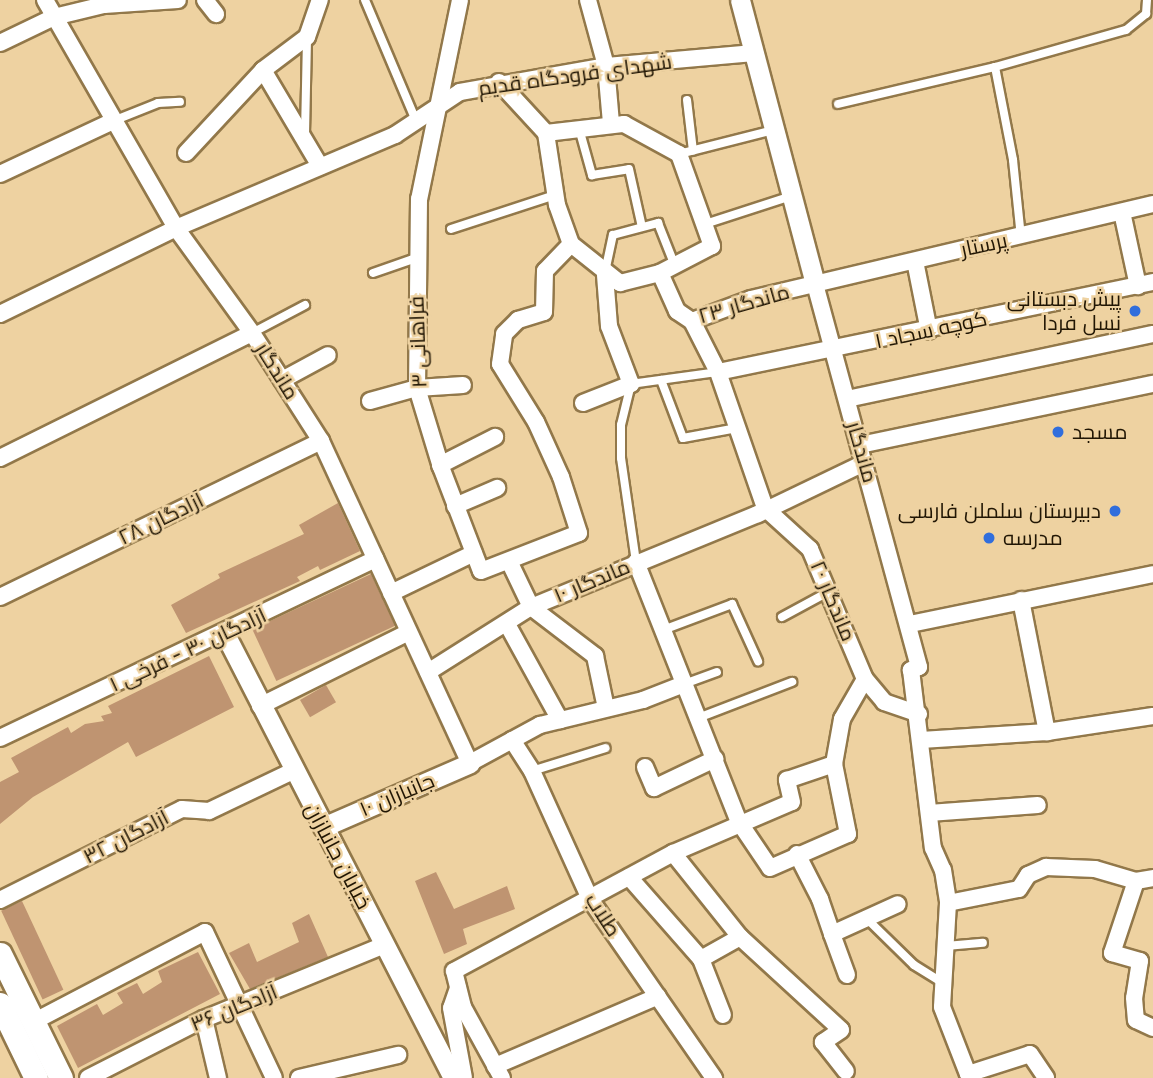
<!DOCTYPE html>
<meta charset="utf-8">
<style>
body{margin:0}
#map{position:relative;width:1153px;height:1078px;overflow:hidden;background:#eed2a1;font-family:Inter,Cairo,sans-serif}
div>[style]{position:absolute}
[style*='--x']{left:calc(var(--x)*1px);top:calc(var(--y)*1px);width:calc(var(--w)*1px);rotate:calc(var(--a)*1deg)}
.building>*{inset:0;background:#bf9471;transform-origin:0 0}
.roads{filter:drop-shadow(2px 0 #92784a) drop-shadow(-2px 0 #92784a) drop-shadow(0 2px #92784a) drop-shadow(0 -2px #92784a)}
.service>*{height:8px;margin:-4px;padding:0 4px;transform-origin:4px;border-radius:4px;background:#fff}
.minor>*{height:16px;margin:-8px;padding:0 8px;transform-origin:8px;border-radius:8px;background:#fff}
.tertiary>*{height:19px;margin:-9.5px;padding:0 9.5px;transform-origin:9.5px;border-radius:9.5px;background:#fff}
.secondary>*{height:23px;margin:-11.5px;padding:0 11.5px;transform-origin:11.5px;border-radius:11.5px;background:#fff}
.dots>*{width:19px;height:19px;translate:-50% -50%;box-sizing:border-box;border:4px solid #eed2a1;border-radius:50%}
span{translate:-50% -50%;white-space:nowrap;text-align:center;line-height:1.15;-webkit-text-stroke:5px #eed2a1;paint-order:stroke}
.street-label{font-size:21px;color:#211604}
.poi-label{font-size:21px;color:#211604}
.right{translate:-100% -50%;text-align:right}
.left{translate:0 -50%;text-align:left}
</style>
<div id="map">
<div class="building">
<div style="clip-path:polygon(338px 503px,360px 551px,320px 570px,318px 566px,297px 577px,300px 581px,186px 633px,171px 605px,220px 578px,218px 574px,304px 534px,299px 525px)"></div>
<div style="left:371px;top:574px;width:57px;height:131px;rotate:65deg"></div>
<div style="clip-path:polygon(209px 656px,234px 707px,136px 757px,128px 742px,33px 797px,0 824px,0 782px,19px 772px,11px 758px,68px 727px,71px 733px,85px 724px,104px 721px,101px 716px,112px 713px,108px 706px)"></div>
<div style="left:326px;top:685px;width:20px;height:30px;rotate:60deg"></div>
<div style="clip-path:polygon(436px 872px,454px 909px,507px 886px,515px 909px,463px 929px,467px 944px,444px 954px,415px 881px)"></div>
<div style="left:22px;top:901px;width:98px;height:23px;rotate:65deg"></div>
<div style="clip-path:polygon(309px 914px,328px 957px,250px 989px,229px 953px,249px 943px,257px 962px,299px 942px,292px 923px)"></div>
<div style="clip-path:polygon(198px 952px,220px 994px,78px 1068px,57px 1026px,97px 1004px,103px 1015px,123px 1003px,117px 993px,137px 983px,143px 994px,162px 982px,158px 971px)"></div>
</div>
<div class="roads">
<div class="service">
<div style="--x:365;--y:0;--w:131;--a:67.1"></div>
<div style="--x:995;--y:67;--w:95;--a:79"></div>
<div style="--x:1013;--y:160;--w:77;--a:84.1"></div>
<div style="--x:687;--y:100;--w:51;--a:83.3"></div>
<div style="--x:838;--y:104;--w:161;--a:-13.3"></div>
<div style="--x:995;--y:67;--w:136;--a:-15.8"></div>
<div style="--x:1126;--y:30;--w:26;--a:-39"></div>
<div style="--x:1146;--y:14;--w:14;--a:-86"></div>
<div style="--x:113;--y:121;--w:48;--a:-21.8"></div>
<div style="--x:158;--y:103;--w:22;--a:-3"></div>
<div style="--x:580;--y:132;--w:45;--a:74.4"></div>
<div style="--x:592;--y:175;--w:37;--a:-9"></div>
<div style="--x:629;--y:169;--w:59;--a:77.4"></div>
<div style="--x:305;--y:134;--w:96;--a:-88.8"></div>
<div style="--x:679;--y:154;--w:98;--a:-14.2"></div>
<div style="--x:705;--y:224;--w:90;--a:-18"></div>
<div style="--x:451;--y:229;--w:109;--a:-18.1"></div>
<div style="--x:605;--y:272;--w:38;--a:-78"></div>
<div style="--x:613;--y:235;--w:47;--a:-14.9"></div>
<div style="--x:658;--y:223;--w:46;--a:68.4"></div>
<div style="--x:373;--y:273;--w:46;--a:-19.2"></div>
<div style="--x:252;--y:333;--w:60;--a:-27.8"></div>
<div style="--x:661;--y:380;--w:62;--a:69.2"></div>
<div style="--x:683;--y:438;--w:55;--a:-10.5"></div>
<div style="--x:636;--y:562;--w:105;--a:-98.2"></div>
<div style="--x:621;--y:458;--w:33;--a:-90"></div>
<div style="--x:621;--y:425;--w:42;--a:-76.3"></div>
<div style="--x:631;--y:384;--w:88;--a:-7.9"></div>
<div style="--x:782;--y:617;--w:52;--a:-28.5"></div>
<div style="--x:663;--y:630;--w:74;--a:-20.6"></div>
<div style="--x:732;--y:604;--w:63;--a:65.5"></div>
<div style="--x:684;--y:684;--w:35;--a:-20"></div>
<div style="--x:698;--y:718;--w:101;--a:-21"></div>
<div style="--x:532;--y:771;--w:77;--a:-17.3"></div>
<div style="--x:866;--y:918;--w:67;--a:44.4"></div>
<div style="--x:914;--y:965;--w:32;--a:32"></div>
<div style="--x:946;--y:946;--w:37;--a:-5"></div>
</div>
<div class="minor">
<div style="--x:45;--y:0;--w:263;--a:60.1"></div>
<div style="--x:176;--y:228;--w:130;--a:54.1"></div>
<div style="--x:252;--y:333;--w:128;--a:57.4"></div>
<div style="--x:321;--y:441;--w:355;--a:65.2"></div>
<div style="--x:470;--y:763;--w:80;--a:-28.5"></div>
<div style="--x:540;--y:725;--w:106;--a:-13.6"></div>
<div style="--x:643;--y:700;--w:44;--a:-21.3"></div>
<div style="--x:205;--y:0;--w:18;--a:52"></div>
<div style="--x:460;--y:0;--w:203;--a:101.6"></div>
<div style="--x:419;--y:199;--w:189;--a:90.6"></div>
<div style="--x:417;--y:388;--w:83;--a:73.1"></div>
<div style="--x:441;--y:467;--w:111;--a:69"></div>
<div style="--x:481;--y:571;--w:105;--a:-21.2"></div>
<div style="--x:579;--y:533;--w:59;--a:-107.8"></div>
<div style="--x:561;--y:477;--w:60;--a:-114.4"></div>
<div style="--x:536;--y:422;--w:68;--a:-121.8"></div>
<div style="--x:500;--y:364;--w:30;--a:-82"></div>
<div style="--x:504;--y:334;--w:20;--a:-45"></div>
<div style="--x:518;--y:320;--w:27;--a:-17"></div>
<div style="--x:544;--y:312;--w:41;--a:-88.6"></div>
<div style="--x:545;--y:271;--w:37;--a:-46"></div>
<div style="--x:571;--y:244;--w:63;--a:38.5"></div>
<div style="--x:620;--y:283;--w:41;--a:-14"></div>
<div style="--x:660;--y:273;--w:42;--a:65.9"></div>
<div style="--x:677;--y:311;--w:18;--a:34"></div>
<div style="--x:692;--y:321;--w:63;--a:-20.4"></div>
<div style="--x:751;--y:299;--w:413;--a:-13.3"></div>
<div style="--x:588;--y:0;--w:68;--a:74.7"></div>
<div style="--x:606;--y:66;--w:57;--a:85"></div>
<div style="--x:0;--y:43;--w:60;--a:-25.7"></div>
<div style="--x:54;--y:17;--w:51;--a:-13.5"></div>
<div style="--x:104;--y:5;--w:74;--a:-3.9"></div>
<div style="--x:263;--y:70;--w:112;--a:59.3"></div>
<div style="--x:499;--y:82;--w:69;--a:47.3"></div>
<div style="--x:186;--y:153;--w:113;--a:-47.1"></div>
<div style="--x:263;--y:70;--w:55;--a:-36.9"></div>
<div style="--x:307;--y:37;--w:39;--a:-71"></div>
<div style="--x:0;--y:174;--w:125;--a:-25.1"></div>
<div style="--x:1122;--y:212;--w:76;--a:77.8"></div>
<div style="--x:571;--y:244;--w:41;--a:-109.7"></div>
<div style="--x:557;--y:205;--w:73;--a:-98.7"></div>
<div style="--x:546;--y:133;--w:79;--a:-6.6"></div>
<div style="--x:624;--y:124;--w:63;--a:28.6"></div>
<div style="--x:679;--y:154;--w:98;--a:70.3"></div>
<div style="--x:712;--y:246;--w:59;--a:152.6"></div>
<div style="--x:915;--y:261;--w:71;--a:78.7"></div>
<div style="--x:815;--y:284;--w:397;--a:74.8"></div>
<div style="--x:919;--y:667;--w:9;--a:159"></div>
<div style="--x:911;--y:670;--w:179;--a:83"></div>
<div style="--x:933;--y:848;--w:24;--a:66"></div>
<div style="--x:943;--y:870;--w:33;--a:81"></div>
<div style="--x:948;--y:903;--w:104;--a:93.3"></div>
<div style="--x:942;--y:1007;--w:72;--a:68.8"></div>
<div style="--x:968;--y:1074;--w:65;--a:-17.9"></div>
<div style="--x:1030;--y:1054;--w:29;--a:56"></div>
<div style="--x:0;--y:314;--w:196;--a:-26"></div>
<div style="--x:176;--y:228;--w:238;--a:-23"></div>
<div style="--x:395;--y:135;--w:78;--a:-33.5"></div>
<div style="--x:460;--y:92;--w:148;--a:-10.1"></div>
<div style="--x:606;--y:66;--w:149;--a:-5"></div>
<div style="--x:692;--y:321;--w:57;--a:63"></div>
<div style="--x:718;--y:372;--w:144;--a:70.9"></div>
<div style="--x:765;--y:508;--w:61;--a:42.3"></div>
<div style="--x:810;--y:549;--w:141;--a:67.1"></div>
<div style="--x:865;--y:679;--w:30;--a:50"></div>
<div style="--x:884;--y:702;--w:37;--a:19"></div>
<div style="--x:718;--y:372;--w:444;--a:-11.7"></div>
<div style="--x:282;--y:380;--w:52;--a:-28.5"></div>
<div style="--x:847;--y:399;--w:313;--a:-12"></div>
<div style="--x:370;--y:401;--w:49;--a:-15.5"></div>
<div style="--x:417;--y:388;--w:46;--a:-3.7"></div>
<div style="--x:583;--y:403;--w:52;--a:-21.6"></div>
<div style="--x:631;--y:384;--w:62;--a:-110.8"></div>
<div style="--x:609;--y:326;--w:51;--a:-94.5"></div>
<div style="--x:860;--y:445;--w:299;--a:-11.8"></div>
<div style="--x:0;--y:458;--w:281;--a:-26.4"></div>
<div style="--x:440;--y:465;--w:62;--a:-27"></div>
<div style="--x:455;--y:506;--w:46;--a:-23.2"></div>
<div style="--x:509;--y:561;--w:51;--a:64.4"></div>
<div style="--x:531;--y:607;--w:81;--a:37.4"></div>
<div style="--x:595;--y:656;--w:53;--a:78.1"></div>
<div style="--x:636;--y:562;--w:280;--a:68.4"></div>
<div style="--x:739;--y:822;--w:55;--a:56"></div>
<div style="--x:770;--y:868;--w:85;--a:-23.6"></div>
<div style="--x:848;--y:834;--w:71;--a:-101.3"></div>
<div style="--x:834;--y:764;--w:46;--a:-79.9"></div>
<div style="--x:842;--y:719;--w:46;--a:-60.1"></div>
<div style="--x:391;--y:593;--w:92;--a:-25.7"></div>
<div style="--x:0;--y:597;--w:357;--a:-25.9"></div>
<div style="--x:1021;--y:600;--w:135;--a:78.9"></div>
<div style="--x:507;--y:624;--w:110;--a:61.1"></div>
<div style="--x:910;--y:624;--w:248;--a:-11.6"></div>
<div style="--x:428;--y:672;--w:122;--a:-32.3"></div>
<div style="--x:531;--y:607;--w:245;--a:-22.3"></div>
<div style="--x:758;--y:514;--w:118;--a:-25.7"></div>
<div style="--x:260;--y:706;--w:166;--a:-26.4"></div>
<div style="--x:0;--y:738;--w:416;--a:-25.5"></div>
<div style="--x:512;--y:740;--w:37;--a:57"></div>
<div style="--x:532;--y:771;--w:141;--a:65.6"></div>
<div style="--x:590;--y:899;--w:218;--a:55.3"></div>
<div style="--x:921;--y:740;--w:126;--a:-3.6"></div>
<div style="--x:1047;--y:732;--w:107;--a:-8.6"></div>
<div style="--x:645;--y:767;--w:23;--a:67"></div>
<div style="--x:654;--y:788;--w:68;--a:-25.4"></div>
<div style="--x:929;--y:813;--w:109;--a:-4.2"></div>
<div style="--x:673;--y:853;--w:107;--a:51.4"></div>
<div style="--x:740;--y:937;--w:137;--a:42.6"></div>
<div style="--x:841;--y:1030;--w:22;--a:146"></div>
<div style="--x:823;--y:1042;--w:37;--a:52"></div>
<div style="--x:797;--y:854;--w:51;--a:62.9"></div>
<div style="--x:820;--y:899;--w:37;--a:71"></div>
<div style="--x:629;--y:877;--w:109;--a:48.7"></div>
<div style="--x:701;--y:959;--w:60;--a:68.6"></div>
<div style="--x:1136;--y:881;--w:76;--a:108.4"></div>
<div style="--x:1112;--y:953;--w:29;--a:16"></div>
<div style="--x:1140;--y:961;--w:37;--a:99"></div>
<div style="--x:1134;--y:998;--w:22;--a:85"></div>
<div style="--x:1136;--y:1020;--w:19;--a:25"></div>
<div style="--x:0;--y:900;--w:203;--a:-26.6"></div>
<div style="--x:182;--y:809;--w:27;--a:4"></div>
<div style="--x:209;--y:811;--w:93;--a:-25.5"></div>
<div style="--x:948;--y:903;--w:72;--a:-11.2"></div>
<div style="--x:1019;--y:889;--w:17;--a:-57"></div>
<div style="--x:1028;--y:875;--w:20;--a:-24"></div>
<div style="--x:1046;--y:867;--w:49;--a:2.3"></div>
<div style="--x:1095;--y:869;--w:43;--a:16.3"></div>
<div style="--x:1136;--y:881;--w:17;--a:-10"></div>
<div style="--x:701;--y:959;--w:45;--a:-29.4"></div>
<div style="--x:847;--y:975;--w:44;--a:-110.1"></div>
<div style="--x:832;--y:934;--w:72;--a:-24.4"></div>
<div style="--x:458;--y:988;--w:21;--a:109"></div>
<div style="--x:451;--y:1008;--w:71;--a:79.5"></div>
<div style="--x:204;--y:1019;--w:61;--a:76.7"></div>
<div style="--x:33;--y:1022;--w:194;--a:-27.6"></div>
<div style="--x:205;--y:932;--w:161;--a:64.7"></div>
<div style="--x:495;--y:1066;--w:177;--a:-23.2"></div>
<div style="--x:88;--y:1078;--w:130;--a:-27"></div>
<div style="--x:204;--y:1019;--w:195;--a:-22.3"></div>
<div style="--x:299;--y:1078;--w:102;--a:-13.1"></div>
<div style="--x:502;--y:1078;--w:81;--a:-118.8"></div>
<div style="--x:463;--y:1007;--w:37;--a:-104"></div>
<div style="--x:454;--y:971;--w:249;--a:-28.3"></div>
<div style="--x:673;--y:853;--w:129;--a:-23.2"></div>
<div style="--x:792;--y:802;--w:23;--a:-103"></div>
<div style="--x:787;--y:780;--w:50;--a:-18.8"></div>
</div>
<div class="tertiary">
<div style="--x:740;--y:0;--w:294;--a:75.2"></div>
<div style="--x:225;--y:634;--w:499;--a:62.8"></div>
<div style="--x:323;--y:827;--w:160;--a:-23.5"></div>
</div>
<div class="secondary">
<div style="--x:0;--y:954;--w:138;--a:63.8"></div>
<div style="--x:0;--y:1004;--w:82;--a:64.1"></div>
</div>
</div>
<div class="dots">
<div style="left:1135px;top:311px;background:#316edc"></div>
<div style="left:1058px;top:432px;background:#316edc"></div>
<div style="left:1115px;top:511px;background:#316edc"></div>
<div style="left:989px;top:538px;background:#316edc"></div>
</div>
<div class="street-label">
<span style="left:575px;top:75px;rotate:-8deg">شهدای فرودگاه قدیم</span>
<span style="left:984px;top:245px;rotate:-12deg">پرستار</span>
<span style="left:744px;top:304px;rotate:-16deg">ماندگار ۲۳</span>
<span style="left:931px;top:330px;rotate:-12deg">کوچه سجاد ۱</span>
<span style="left:418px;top:342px;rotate:-92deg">فراهانی ۳</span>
<span style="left:277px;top:371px;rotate:58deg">ماندگار</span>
<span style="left:862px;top:452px;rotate:74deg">ماندگار</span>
<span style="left:161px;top:519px;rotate:-26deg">آزادگان ۲۸</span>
<span style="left:592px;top:581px;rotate:-23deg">ماندگار ۱۰</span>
<span style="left:833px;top:601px;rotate:67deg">ماندگار ۲۰</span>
<span style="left:188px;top:650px;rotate:-25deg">آزادگان ۳۰ - فرخی ۱</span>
<span style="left:397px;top:795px;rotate:-23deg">جانبازان ۱۰</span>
<span style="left:126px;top:837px;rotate:-27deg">آزادگان ۳۲</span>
<span style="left:338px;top:856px;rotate:62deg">خیابان جانبازان</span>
<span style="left:603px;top:915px;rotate:57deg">طلاب</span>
<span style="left:234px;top:1008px;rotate:-22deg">آزادگان ۳۶</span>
</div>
<div class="poi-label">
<span class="right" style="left:1121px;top:311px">پیش دبستانی<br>نسل فردا</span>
<span class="left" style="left:1072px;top:432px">مسجد</span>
<span class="right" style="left:1101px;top:511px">دبیرستان سلملن فارسی</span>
<span class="left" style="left:1003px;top:538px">مدرسه</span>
</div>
</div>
